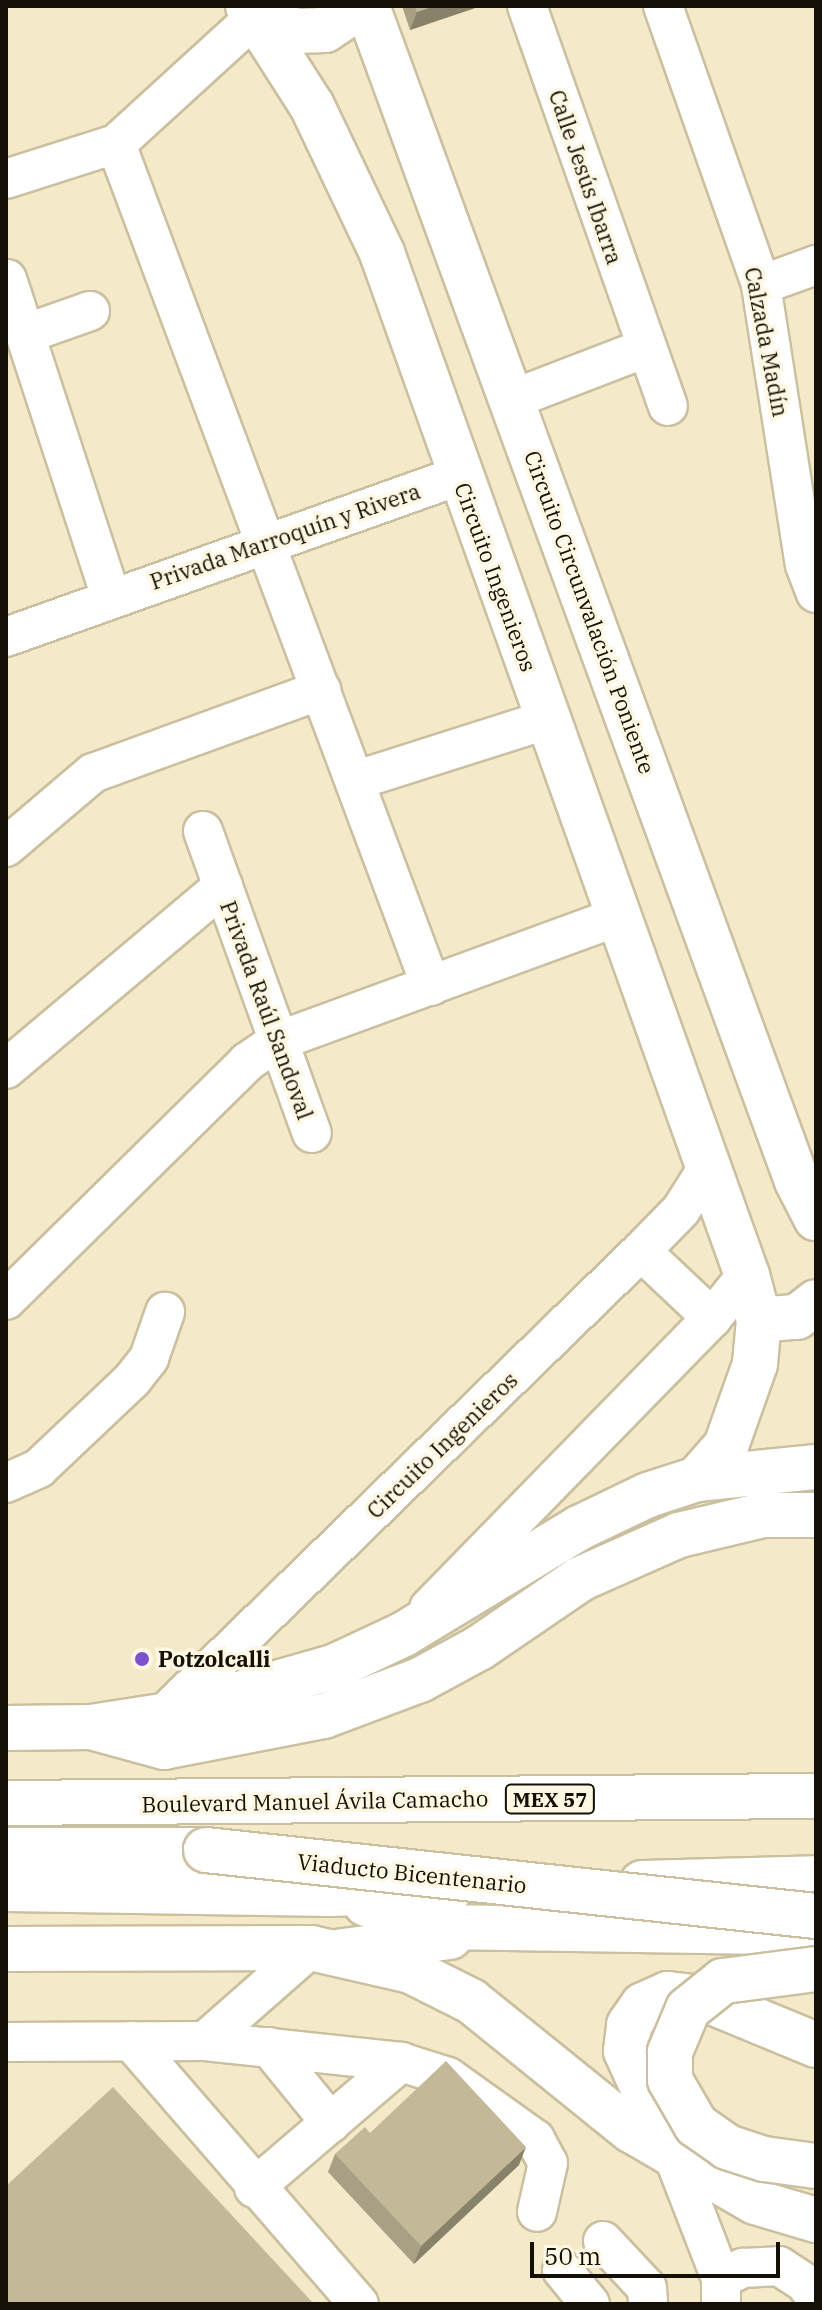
<!DOCTYPE html>
<meta charset="utf-8">
<style>
body{margin:0}
#map{position:relative;width:822px;height:2310px;overflow:hidden;background:#f4e9c8;font-family:"IBM Plex Serif",serif}
div>[style]{position:absolute}
[style*='--x']{left:calc(var(--x)*1px);top:calc(var(--y)*1px);width:calc(var(--w)*1px);rotate:calc(var(--a)*1deg)}
.roads{filter:drop-shadow(2px 0 #cabf9f) drop-shadow(-2px 0 #cabf9f) drop-shadow(0 2px #cabf9f) drop-shadow(0 -2px #cabf9f)}
.minor>*{height:38px;margin:-19px;padding:0 19px;transform-origin:19px;border-radius:19px;background:#fff}
.major>*{height:44px;margin:-22px;padding:0 22px;transform-origin:22px;border-radius:22px;background:#fff}
.highway>*{height:44px;margin:-22px;padding:0 22px;transform-origin:22px;border-radius:22px;background:#fff}
.bridges{filter:drop-shadow(2px 0 #cabf9f) drop-shadow(-2px 0 #cabf9f) drop-shadow(0 2px #cabf9f) drop-shadow(0 -2px #cabf9f)}
.highway-bridge>*{height:44px;margin:-22px;padding:0 22px;transform-origin:22px;border-radius:22px;background:#fff}
.wall>*{inset:0;background:#a89f84}
.shaded-wall>*{inset:0;background:#88826b}
.building>*{inset:0;background:#c3b999}
.dots>*{width:22px;height:22px;translate:-50% -50%;box-sizing:border-box;border:4px solid #fdf7e3;border-radius:50%}
span{translate:-50% -50%;white-space:nowrap;text-align:center;line-height:1.15;-webkit-text-stroke:7px #fdf7e3;paint-order:stroke}
.shield-label span{padding:2px 6px;background:#fdf7e3;border:2px solid;border-radius:6px;-webkit-text-stroke-width:0}
.shield-label{font-size:20px;color:#141005;font-weight:700}
.street-label{font-size:22px;color:#141005}
.poi-label{font-size:22px;color:#141005;font-weight:700}
.left{translate:0 -50%;text-align:left}
.frame{position:absolute;inset:0;border:8px solid #141005;pointer-events:none}
.scale{position:absolute;left:530px;top:2242px;width:250px;height:36px;box-sizing:border-box;border:4px solid #141005;border-top:0;padding-left:10px;font-size:24px;line-height:28px;white-space:nowrap;color:#141005;-webkit-text-stroke:6px #fdf7e3;paint-order:stroke}
</style>
<div id="map">
<div class="roads">
<div class="minor">
<div style="--x:527;--y:6;--w:424;--a:70.6"></div>
<div style="--x:663;--y:6;--w:296;--a:70.6"></div>
<div style="--x:761;--y:285;--w:283;--a:81.1"></div>
<div style="--x:805;--y:565;--w:30;--a:69"></div>
<div style="--x:116;--y:144;--w:899;--a:69.49"></div>
<div style="--x:6;--y:179;--w:115;--a:-17.7"></div>
<div style="--x:116;--y:144;--w:188;--a:-42.4"></div>
<div style="--x:7;--y:279;--w:335;--a:71.9"></div>
<div style="--x:761;--y:285;--w:59;--a:-20"></div>
<div style="--x:25;--y:334;--w:69;--a:-19.5"></div>
<div style="--x:513;--y:399;--w:142;--a:-21"></div>
<div style="--x:6;--y:637;--w:481;--a:-19.6"></div>
<div style="--x:357;--y:780;--w:201;--a:-17.6"></div>
<div style="--x:203;--y:831;--w:321;--a:70.2"></div>
<div style="--x:6;--y:847;--w:114;--a:-40.4"></div>
<div style="--x:93;--y:773;--w:243;--a:-20"></div>
<div style="--x:6;--y:1069;--w:284;--a:-40.1"></div>
<div style="--x:641;--y:1251;--w:98;--a:43.3"></div>
<div style="--x:6;--y:1300;--w:339;--a:-44.6"></div>
<div style="--x:247;--y:1062;--w:37;--a:-34"></div>
<div style="--x:278;--y:1041;--w:363;--a:-20.1"></div>
<div style="--x:6;--y:1483;--w:36;--a:-24"></div>
<div style="--x:39;--y:1468;--w:128;--a:-43.4"></div>
<div style="--x:132;--y:1380;--w:28;--a:-52"></div>
<div style="--x:149;--y:1358;--w:49;--a:-70.8"></div>
<div style="--x:429;--y:1608;--w:405;--a:-45.7"></div>
<div style="--x:712;--y:1318;--w:55;--a:-50.9"></div>
<div style="--x:162;--y:1716;--w:668;--a:-44.15"></div>
<div style="--x:641;--y:1251;--w:57;--a:-45.7"></div>
<div style="--x:681;--y:1210;--w:54;--a:-57.8"></div>
<div style="--x:131;--y:2041;--w:348;--a:49.1"></div>
<div style="--x:205;--y:2041;--w:141;--a:-41.3"></div>
<div style="--x:6;--y:2042;--w:199;--a:-0.3"></div>
<div style="--x:205;--y:2041;--w:197;--a:6.1"></div>
<div style="--x:401;--y:2062;--w:49;--a:17.7"></div>
<div style="--x:448;--y:2077;--w:107;--a:35.5"></div>
<div style="--x:535;--y:2139;--w:27;--a:62"></div>
<div style="--x:548;--y:2163;--w:50;--a:102.7"></div>
<div style="--x:269;--y:2047;--w:98;--a:50.8"></div>
<div style="--x:673;--y:2155;--w:133;--a:68.8"></div>
<div style="--x:721;--y:2279;--w:25;--a:90"></div>
<div style="--x:254;--y:2188;--w:194;--a:-40.6"></div>
<div style="--x:603;--y:2241;--w:64;--a:46.9"></div>
<div style="--x:647;--y:2288;--w:16;--a:86"></div>
<div style="--x:562;--y:2270;--w:44;--a:50.5"></div>
<div style="--x:721;--y:2279;--w:25;--a:-27"></div>
<div style="--x:743;--y:2268;--w:36;--a:-3"></div>
<div style="--x:779;--y:2266;--w:31;--a:33"></div>
<div style="--x:805;--y:2283;--w:19;--a:54"></div>
</div>
<div class="major">
<div style="--x:248;--y:6;--w:119;--a:57.4"></div>
<div style="--x:312;--y:106;--w:163;--a:64.5"></div>
<div style="--x:382;--y:253;--w:1085;--a:70.35"></div>
<div style="--x:747;--y:1275;--w:47;--a:75.1"></div>
<div style="--x:759;--y:1320;--w:44;--a:95.2"></div>
<div style="--x:755;--y:1364;--w:87;--a:109.5"></div>
<div style="--x:726;--y:1446;--w:44;--a:131.3"></div>
<div style="--x:367;--y:6;--w:1251;--a:69.9"></div>
<div style="--x:797;--y:1181;--w:42;--a:62.8"></div>
<div style="--x:255;--y:17;--w:44;--a:18.4"></div>
<div style="--x:297;--y:31;--w:28;--a:-2"></div>
<div style="--x:325;--y:30;--w:23;--a:-34"></div>
<div style="--x:344;--y:17;--w:13;--a:-61"></div>
<div style="--x:759;--y:1320;--w:38;--a:-5"></div>
<div style="--x:797;--y:1317;--w:24;--a:-38"></div>
<div style="--x:6;--y:1728;--w:85;--a:-0.7"></div>
<div style="--x:91;--y:1727;--w:72;--a:-8.8"></div>
<div style="--x:162;--y:1716;--w:181;--a:-16"></div>
<div style="--x:336;--y:1666;--w:75;--a:-25.2"></div>
<div style="--x:404;--y:1634;--w:205;--a:-31.2"></div>
<div style="--x:579;--y:1528;--w:76;--a:-25.6"></div>
<div style="--x:648;--y:1495;--w:52;--a:-18.1"></div>
<div style="--x:697;--y:1479;--w:120;--a:-5.8"></div>
<div style="--x:6;--y:1949;--w:305;--a:-0.2"></div>
<div style="--x:311;--y:1948;--w:103;--a:13"></div>
<div style="--x:411;--y:1971;--w:67;--a:26.6"></div>
<div style="--x:471;--y:2001;--w:206;--a:38.9"></div>
<div style="--x:631;--y:2130;--w:143;--a:30.1"></div>
<div style="--x:755;--y:2202;--w:64;--a:16.4"></div>
</div>
<div class="highway">
<div style="--x:91;--y:1727;--w:76;--a:15.3"></div>
<div style="--x:164;--y:1747;--w:163;--a:-11"></div>
<div style="--x:324;--y:1716;--w:103;--a:-20.6"></div>
<div style="--x:420;--y:1680;--w:67;--a:-28.5"></div>
<div style="--x:479;--y:1648;--w:122;--a:-34.3"></div>
<div style="--x:580;--y:1579;--w:108;--a:-24"></div>
<div style="--x:679;--y:1535;--w:86;--a:-13.4"></div>
<div style="--x:763;--y:1515;--w:53;--a:0"></div>
<div style="--x:6;--y:1803;--w:810;--a:-0.5"></div>
<div style="--x:6;--y:1850;--w:200;--a:0"></div>
<div style="--x:642;--y:1883;--w:174;--a:-1.6"></div>
<div style="--x:6;--y:1889;--w:324;--a:0.9"></div>
<div style="--x:330;--y:1894;--w:120;--a:-1.9"></div>
<div style="--x:366;--y:1904;--w:79;--a:16.8"></div>
<div style="--x:442;--y:1927;--w:374;--a:0.9"></div>
<div style="--x:337;--y:1952;--w:114;--a:-7.6"></div>
<div style="--x:673;--y:2155;--w:114;--a:-114.3"></div>
<div style="--x:626;--y:2051;--w:26;--a:-83"></div>
<div style="--x:629;--y:2025;--w:24;--a:-55"></div>
<div style="--x:643;--y:2005;--w:27;--a:-24"></div>
<div style="--x:668;--y:1994;--w:34;--a:7"></div>
<div style="--x:702;--y:1998;--w:123;--a:22.4"></div>
</div>
</div>
<div class="bridges">
<div class="highway-bridge">
<div style="--x:206;--y:1850;--w:614;--a:6.18"></div>
<div style="--x:816;--y:1969;--w:94;--a:172.6"></div>
<div style="--x:723;--y:1981;--w:45;--a:141.3"></div>
<div style="--x:688;--y:2009;--w:47;--a:112.7"></div>
<div style="--x:670;--y:2052;--w:28;--a:90"></div>
<div style="--x:670;--y:2080;--w:52;--a:60"></div>
<div style="--x:696;--y:2125;--w:38;--a:35"></div>
<div style="--x:727;--y:2147;--w:39;--a:18"></div>
<div style="--x:764;--y:2159;--w:52;--a:7.7"></div>
</div>
</div>
<div class="wall">
<div style="clip-path:polygon(402px 6px,481px 6px,410px 30px)"></div>
<div style="clip-path:polygon(370px 2133px,519px 2165px,414px 2264px,328px 2172px,335px 2154px)"></div>
</div>
<div class="shaded-wall">
<div style="clip-path:polygon(435px 6px,481px 6px,410px 30px,417px 12px)"></div>
<div style="clip-path:polygon(526px 2147px,519px 2165px,414px 2264px,421px 2246px)"></div>
</div>
<div class="building">
<div style="clip-path:polygon(415px 6px,435px 6px,417px 12px)"></div>
<div style="clip-path:polygon(446px 2061px,526px 2147px,421px 2246px,335px 2154px,365px 2127px,370px 2133px)"></div>
<div style="clip-path:polygon(113px 2087px,314px 2304px,6px 2304px,6px 2186px)"></div>
</div>
<div class="dots">
<div style="left:142px;top:1659px;background:#7c52cc"></div>
</div>
<div class="shield-label">
<span style="left:550px;top:1799px">MEX 57</span>
</div>
<div class="street-label">
<span style="left:586px;top:177px;rotate:71deg">Calle Jesús Ibarra</span>
<span style="left:767px;top:342px;rotate:79deg">Calzada Madín</span>
<span style="left:285px;top:536px;rotate:-19deg">Privada Marroquín y Rivera</span>
<span style="left:496px;top:577px;rotate:70deg">Circuito Ingenieros</span>
<span style="left:590px;top:612px;rotate:70deg">Circuito Circunvalación Poniente</span>
<span style="left:267px;top:1010px;rotate:70deg">Privada Raúl Sandoval</span>
<span style="left:442px;top:1445px;rotate:-44deg">Circuito Ingenieros</span>
<span style="left:315px;top:1801px;rotate:-1deg">Boulevard Manuel Ávila Camacho</span>
<span style="left:412px;top:1873px;rotate:6deg">Viaducto Bicentenario</span>
</div>
<div class="poi-label">
<span class="left" style="left:158px;top:1659px">Potzolcalli</span>
</div>
<div class="frame"></div>
<div class="scale">50 m</div>
</div>
